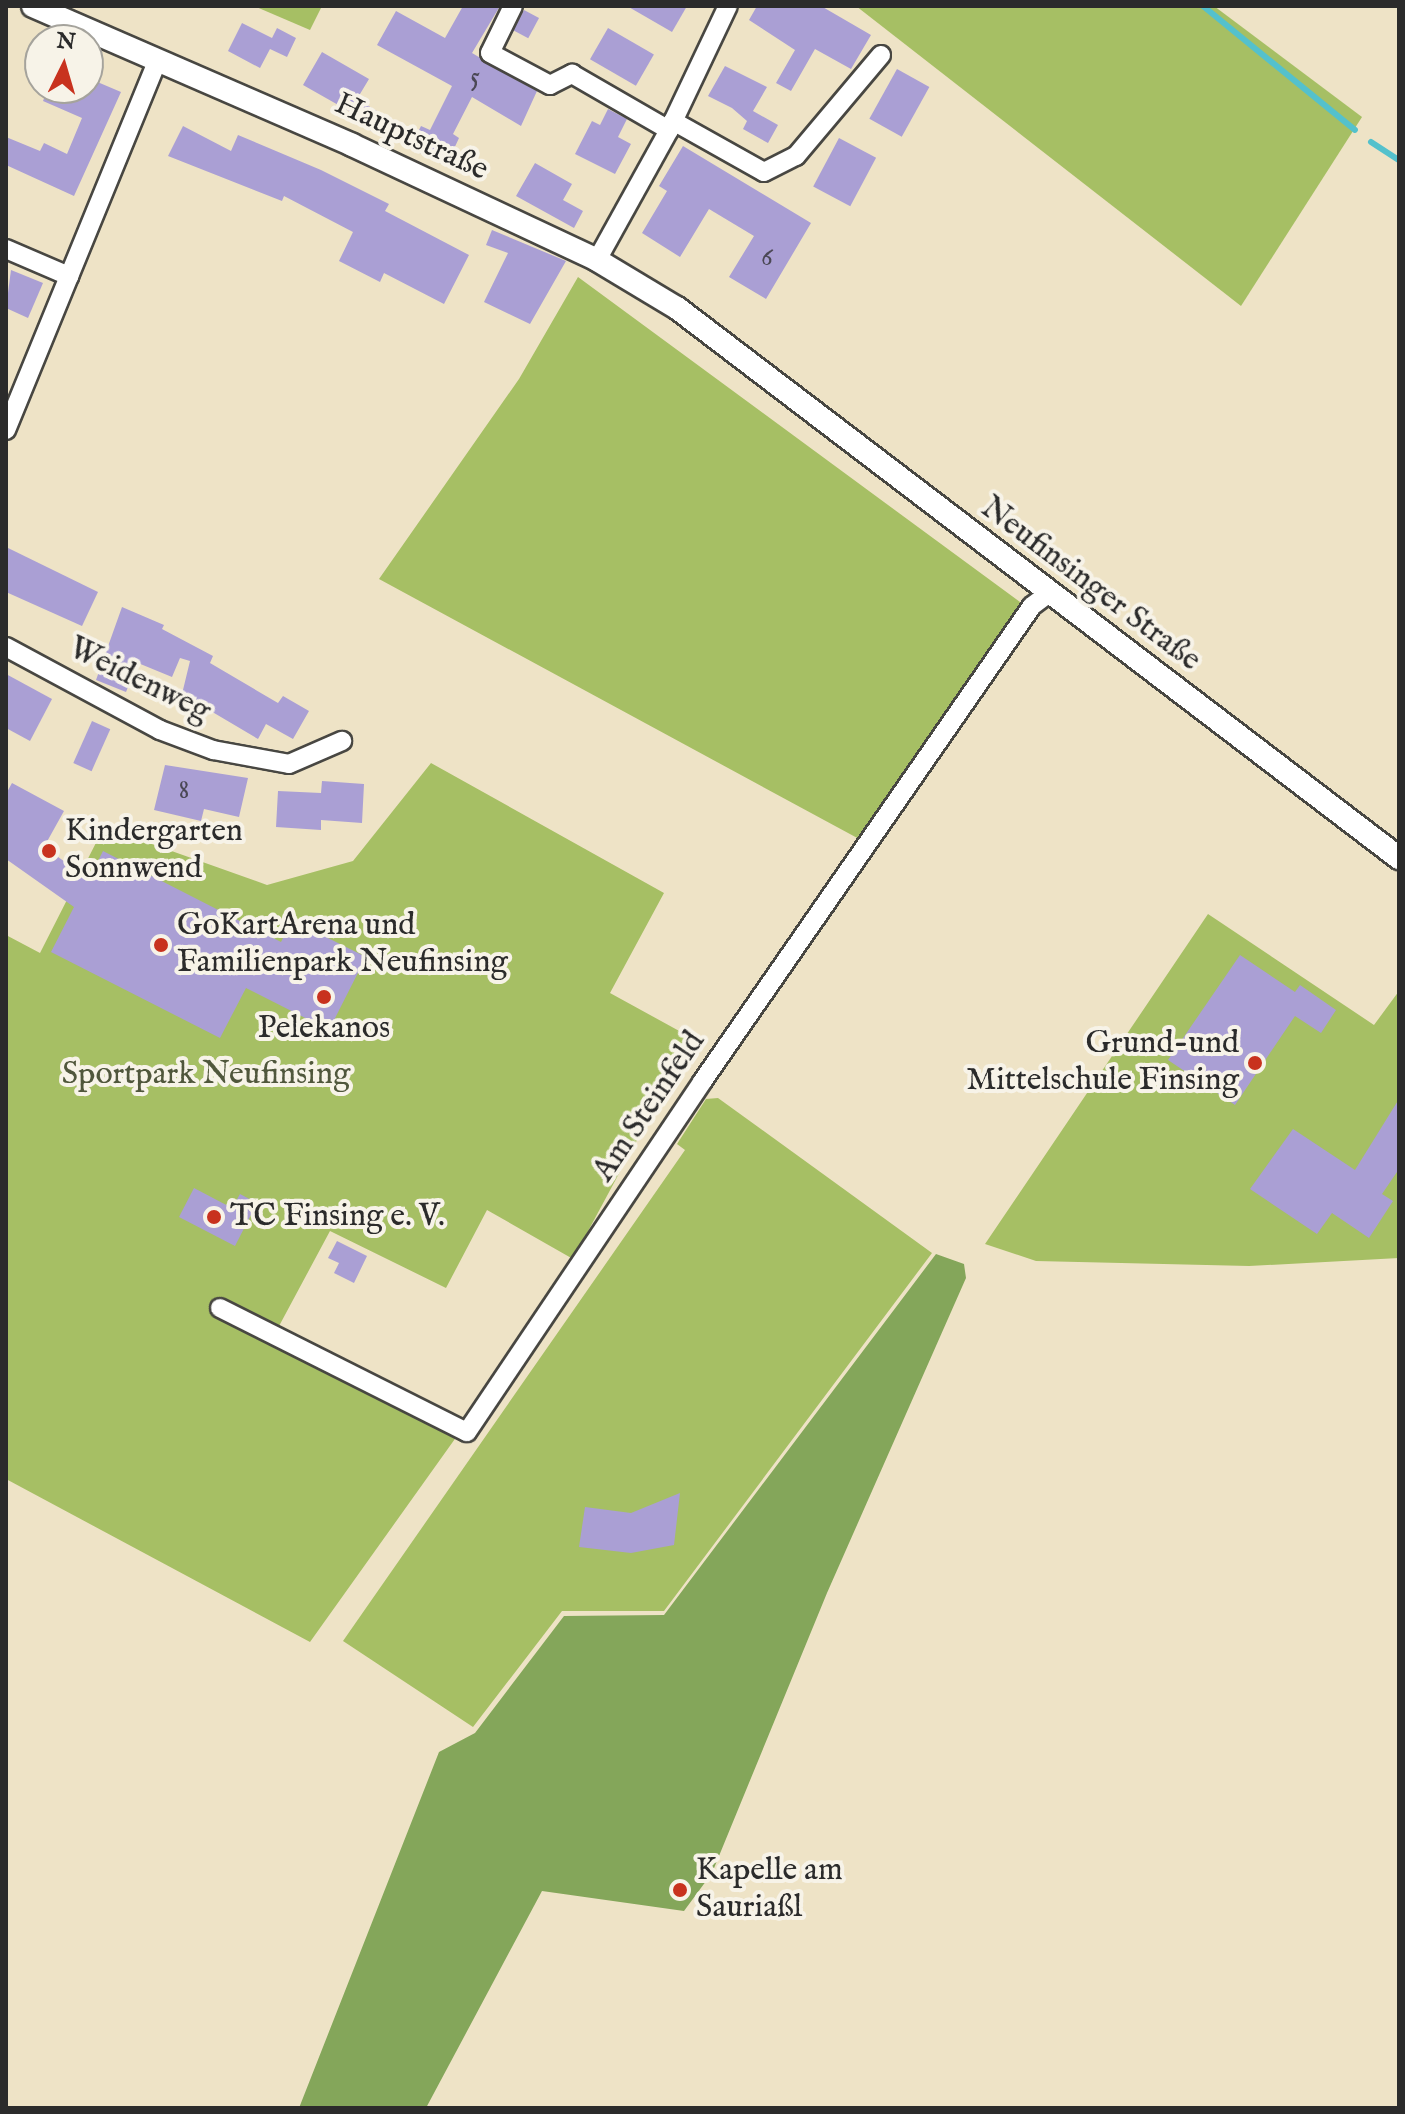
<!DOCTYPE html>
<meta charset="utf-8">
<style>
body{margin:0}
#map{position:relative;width:1405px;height:2114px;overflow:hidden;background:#eee3c6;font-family:"IM FELL English",serif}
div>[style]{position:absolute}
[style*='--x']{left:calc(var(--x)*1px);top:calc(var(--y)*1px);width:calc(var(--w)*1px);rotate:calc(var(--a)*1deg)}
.green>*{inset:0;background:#a6bf64}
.forest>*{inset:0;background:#84a65a}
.stream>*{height:6px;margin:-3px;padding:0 3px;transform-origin:3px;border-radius:3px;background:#54c1cc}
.building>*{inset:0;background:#aa9fd4;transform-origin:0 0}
.roads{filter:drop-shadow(2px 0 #484742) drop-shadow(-2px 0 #484742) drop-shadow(0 2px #484742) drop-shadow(0 -2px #484742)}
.minor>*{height:18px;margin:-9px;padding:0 9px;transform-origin:9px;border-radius:9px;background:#fff}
.tertiary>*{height:22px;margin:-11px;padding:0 11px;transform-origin:11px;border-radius:11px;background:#fff}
.dots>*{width:22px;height:22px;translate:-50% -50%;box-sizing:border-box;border:4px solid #f7f3e8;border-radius:50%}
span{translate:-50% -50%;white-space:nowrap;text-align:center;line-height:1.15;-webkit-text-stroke:8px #f7f3e8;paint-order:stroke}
.number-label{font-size:28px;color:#4b4855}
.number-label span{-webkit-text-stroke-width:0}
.street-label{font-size:32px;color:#2b2b2b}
.poi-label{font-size:32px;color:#2b2b2b}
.left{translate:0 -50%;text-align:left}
.right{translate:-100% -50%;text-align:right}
.park-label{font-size:32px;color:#50573c}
.frame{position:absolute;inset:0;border:8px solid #2b2b2b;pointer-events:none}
.north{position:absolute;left:24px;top:24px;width:80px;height:80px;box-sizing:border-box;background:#f7f3e8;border:2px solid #a5a39c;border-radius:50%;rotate:5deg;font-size:22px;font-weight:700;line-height:32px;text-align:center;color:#2b2b2b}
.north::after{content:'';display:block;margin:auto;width:28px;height:36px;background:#c8321e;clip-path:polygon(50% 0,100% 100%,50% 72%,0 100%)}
</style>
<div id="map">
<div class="green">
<div style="clip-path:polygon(254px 6px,322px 6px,310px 30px)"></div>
<div style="clip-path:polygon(856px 6px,1214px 6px,1362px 117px,1241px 306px)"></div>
<div style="clip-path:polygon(578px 277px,1024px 605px,861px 840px,379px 579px,519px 379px)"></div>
<div style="clip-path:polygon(431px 763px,664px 893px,610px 993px,692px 1038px,573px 1259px,487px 1210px,446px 1288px,330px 1231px,271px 1341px,457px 1436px,310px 1642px,6px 1479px,6px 935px,40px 953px,104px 827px,267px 885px,353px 861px)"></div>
<div style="clip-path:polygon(1208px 914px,1374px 1025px,1399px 991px,1399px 1258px,1249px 1266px,1036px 1261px,985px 1244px)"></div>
<div style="clip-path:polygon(718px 1098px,932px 1253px,664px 1611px,562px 1611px,473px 1727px,343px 1641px,685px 1150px,677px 1144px,706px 1099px)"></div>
</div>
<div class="forest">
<div style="clip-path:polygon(936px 1254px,964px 1264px,966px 1278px,827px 1593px,712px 1873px,684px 1911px,542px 1891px,426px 2108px,299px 2108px,439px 1752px,475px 1733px,564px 1616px,664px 1615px)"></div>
</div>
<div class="stream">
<div style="--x:1203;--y:6;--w:196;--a:39.2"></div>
<div style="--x:1371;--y:142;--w:33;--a:33"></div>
</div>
<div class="building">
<div style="clip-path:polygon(463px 6px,500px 6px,472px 53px,537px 91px,521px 126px,472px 97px,453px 134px,459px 138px,446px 166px,410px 148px,421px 126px,430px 130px,452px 86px,377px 45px,396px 11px,445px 38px)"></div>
<div style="clip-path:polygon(627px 6px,687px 6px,672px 32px)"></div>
<div style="clip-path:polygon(757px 6px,821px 6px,871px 35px,851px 69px,815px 49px,791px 91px,776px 83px,795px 50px,749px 20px)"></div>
<div style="left:524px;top:10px;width:17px;height:23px;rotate:28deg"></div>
<div style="clip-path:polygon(242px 23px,272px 38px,277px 28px,296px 38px,287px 57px,270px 49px,260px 68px,228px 51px)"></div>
<div style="left:608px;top:28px;width:53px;height:36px;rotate:30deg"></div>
<div style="clip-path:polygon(322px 52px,369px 79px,357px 99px,395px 122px,388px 133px,381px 129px,378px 135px,360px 124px,363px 119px,303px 85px)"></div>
<div style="clip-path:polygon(725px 66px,767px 87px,753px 111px,778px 125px,768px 143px,743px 129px,747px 121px,732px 108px,708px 96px)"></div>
<div style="left:897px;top:69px;width:37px;height:57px;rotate:29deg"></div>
<div style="clip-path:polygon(88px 78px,121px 92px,74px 196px,6px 165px,6px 137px,40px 151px,44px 143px,67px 154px,82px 118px,43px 101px,48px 88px,88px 88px)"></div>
<div style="clip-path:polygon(608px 109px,627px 119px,618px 137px,631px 144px,615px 174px,575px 154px,592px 121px,600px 125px)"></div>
<div style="clip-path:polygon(183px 126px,231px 151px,238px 135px,321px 170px,389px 204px,385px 211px,469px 255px,444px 304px,384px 273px,380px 282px,339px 261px,353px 232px,284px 196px,282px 201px,168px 156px)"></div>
<div style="left:839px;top:138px;width:42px;height:55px;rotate:28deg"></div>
<div style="clip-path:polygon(683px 146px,811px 223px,766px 299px,729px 277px,754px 236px,709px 209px,680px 257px,642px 233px,667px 191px,659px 186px)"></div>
<div style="clip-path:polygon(535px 163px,572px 184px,563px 200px,583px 211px,574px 228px,516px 196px)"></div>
<div style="clip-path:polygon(492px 230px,566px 261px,530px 324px,484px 302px,508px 253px,486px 245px)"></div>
<div style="clip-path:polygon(11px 270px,43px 283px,28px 318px,6px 308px)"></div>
<div style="clip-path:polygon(6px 547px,98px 592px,82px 626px,6px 592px)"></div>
<div style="clip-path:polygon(122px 607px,164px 625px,162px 629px,213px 656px,210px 663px,278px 703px,283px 696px,309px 711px,293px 739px,266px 724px,258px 739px,182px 694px,190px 661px,180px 658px,172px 677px,138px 663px,126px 692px,96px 680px)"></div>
<div style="clip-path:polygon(6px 674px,52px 699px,30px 741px,6px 728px)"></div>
<div style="left:92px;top:721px;width:20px;height:46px;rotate:24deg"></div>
<div style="clip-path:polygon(165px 765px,248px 778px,239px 817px,204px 809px,201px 821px,154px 810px)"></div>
<div style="clip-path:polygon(322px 781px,364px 784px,362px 823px,321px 820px,321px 830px,276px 827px,278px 791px,321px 793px)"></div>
<div style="clip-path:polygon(12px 783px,64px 811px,44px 847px,89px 879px,103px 851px,281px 942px,292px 920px,366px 957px,329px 1030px,246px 988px,220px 1038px,51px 952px,74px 907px,6px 859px,6px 794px)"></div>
<div style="clip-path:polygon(1240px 955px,1295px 992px,1300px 985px,1336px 1010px,1321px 1033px,1295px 1016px,1235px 1105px,1168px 1060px)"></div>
<div style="clip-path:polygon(1399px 1099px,1399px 1169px,1382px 1194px,1393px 1201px,1369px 1238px,1332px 1213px,1317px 1234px,1250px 1189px,1293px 1129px,1355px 1170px)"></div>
<div style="clip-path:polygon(194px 1188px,232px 1208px,240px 1194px,257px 1203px,235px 1246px,179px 1217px)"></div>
<div style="clip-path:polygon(337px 1241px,367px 1256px,354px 1283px,334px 1273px,339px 1263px,328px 1258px)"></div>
<div style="clip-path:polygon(680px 1493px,674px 1545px,631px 1553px,579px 1547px,585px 1507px,631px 1513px)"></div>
</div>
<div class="roads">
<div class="minor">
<div style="--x:513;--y:6;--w:52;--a:116.1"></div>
<div style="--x:490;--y:53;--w:68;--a:28.1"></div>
<div style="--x:550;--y:85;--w:25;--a:-27"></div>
<div style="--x:572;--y:74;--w:112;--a:30"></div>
<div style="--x:673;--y:121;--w:104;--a:29.3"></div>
<div style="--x:764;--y:172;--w:36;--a:-27"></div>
<div style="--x:796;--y:156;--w:132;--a:-49.9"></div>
<div style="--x:6;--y:249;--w:69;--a:23.2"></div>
<div style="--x:597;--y:260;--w:149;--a:-61"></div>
<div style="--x:669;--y:130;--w:137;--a:-64.6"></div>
<div style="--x:6;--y:430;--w:400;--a:-67.7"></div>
<div style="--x:6;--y:647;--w:175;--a:28.3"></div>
<div style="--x:160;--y:730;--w:57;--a:20.7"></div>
<div style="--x:213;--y:750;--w:77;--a:10.4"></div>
<div style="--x:289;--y:764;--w:58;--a:-23.5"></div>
<div style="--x:220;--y:1308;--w:276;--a:26.7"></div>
<div style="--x:467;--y:1432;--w:422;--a:-56.1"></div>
<div style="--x:702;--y:1082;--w:579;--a:-55.27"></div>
<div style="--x:1032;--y:606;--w:20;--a:-37"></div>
</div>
<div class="tertiary">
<div style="--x:33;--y:6;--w:348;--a:23.5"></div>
<div style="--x:352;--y:145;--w:271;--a:25.1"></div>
<div style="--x:597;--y:260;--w:93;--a:31"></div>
<div style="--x:677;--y:308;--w:908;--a:37.3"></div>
</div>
</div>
<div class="dots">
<div style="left:49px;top:851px;background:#c8321e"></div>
<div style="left:161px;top:945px;background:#c8321e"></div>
<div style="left:324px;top:997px;background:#c8321e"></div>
<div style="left:1255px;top:1063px;background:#c8321e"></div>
<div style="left:214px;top:1217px;background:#c8321e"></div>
<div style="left:680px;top:1890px;background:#c8321e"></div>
</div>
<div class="number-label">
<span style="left:475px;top:78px">5</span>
<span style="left:767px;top:258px">6</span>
<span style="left:184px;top:791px">8</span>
</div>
<div class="street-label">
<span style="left:411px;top:138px;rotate:25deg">Hauptstraße</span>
<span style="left:1090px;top:585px;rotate:37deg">Neufinsinger Straße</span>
<span style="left:139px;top:681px;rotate:26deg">Weidenweg</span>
<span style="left:650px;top:1107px;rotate:-56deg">Am Steinfeld</span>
</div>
<div class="poi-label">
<span class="left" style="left:65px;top:851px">Kindergarten<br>Sonnwend</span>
<span class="left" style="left:177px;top:945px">GoKartArena und<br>Familienpark Neufinsing</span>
<span style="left:324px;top:1029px">Pelekanos</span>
<span class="right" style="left:1239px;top:1063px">Grund-und<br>Mittelschule Finsing</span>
<span class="left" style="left:230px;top:1217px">TC Finsing e. V.</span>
<span class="left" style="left:696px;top:1890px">Kapelle am<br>Sauriaßl</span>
</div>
<div class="park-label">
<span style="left:206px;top:1075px">Sportpark Neufinsing</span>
</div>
<div class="frame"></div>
<div class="north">N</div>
</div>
